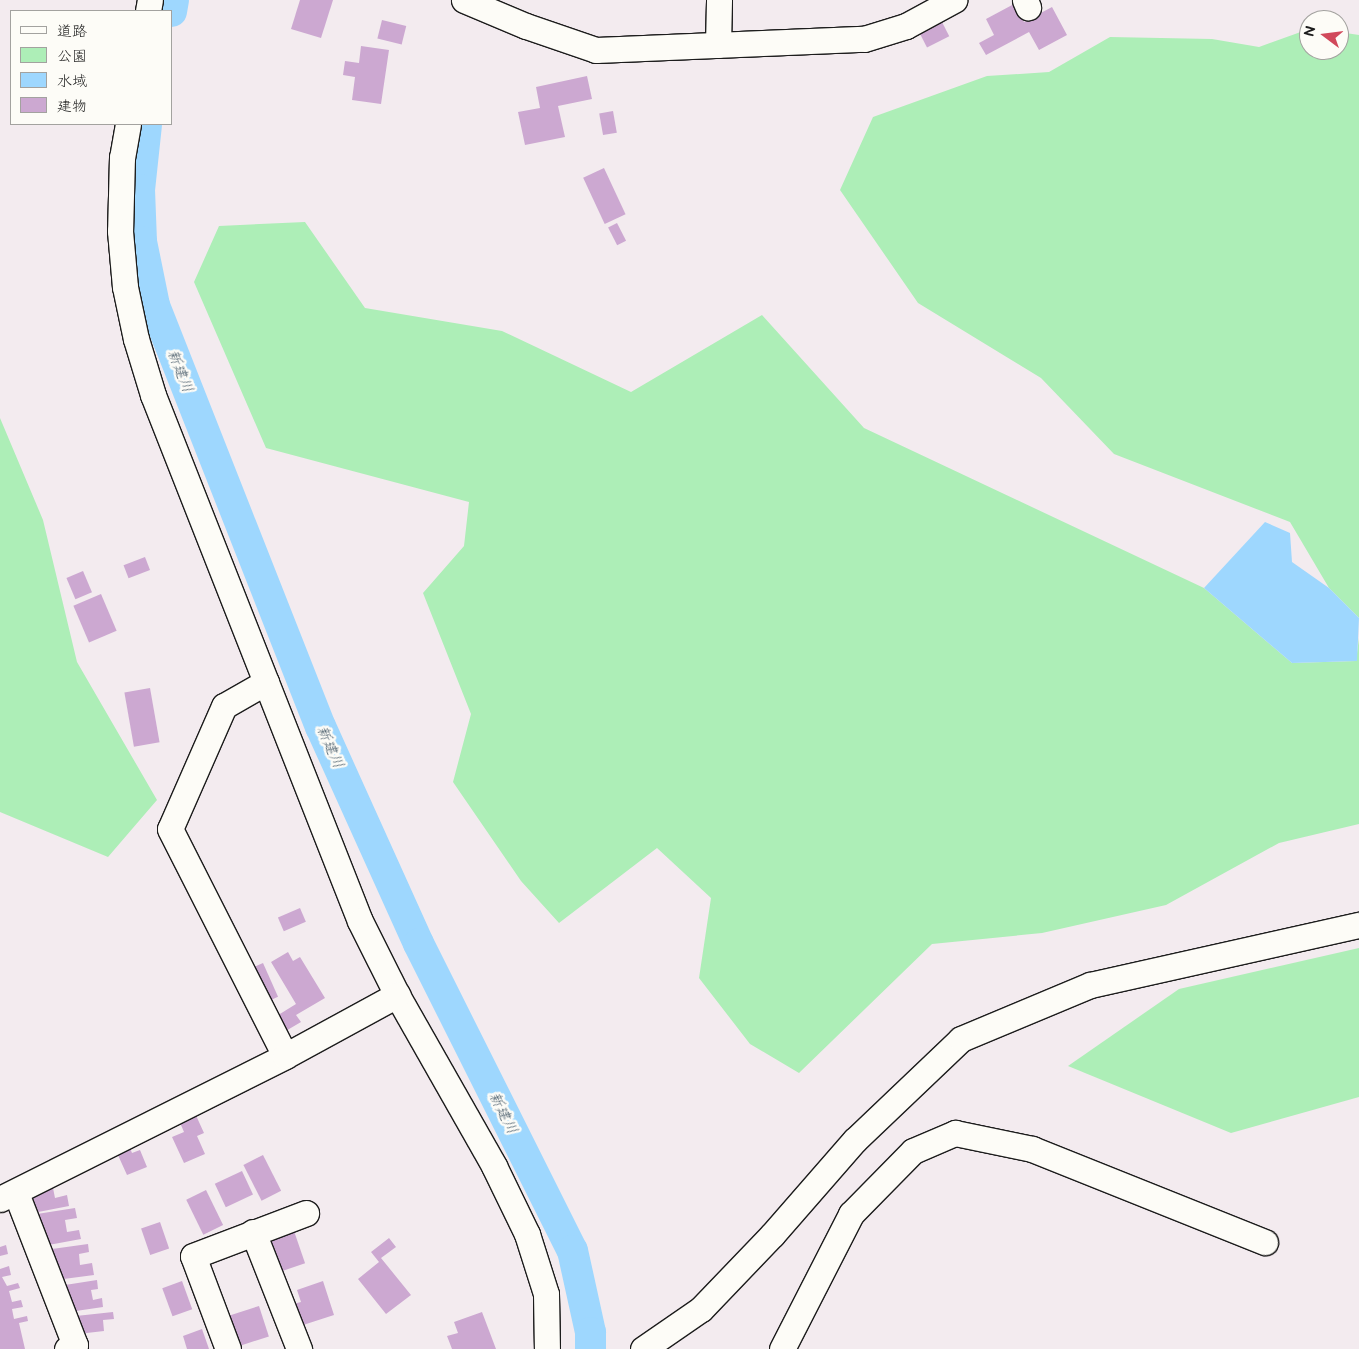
<!DOCTYPE html>
<meta charset="utf-8">
<style>
body{margin:0}
#map{position:relative;width:1359px;height:1349px;overflow:hidden;background:#f3ebef;font-family:"Balsamiq Sans","Klee One",sans-serif}
div>[style]{position:absolute}
[style*='--x']{left:calc(var(--x)*1px);top:calc(var(--y)*1px);width:calc(var(--w)*1px);rotate:calc(var(--a)*1deg)}
.green>*{inset:0;background:#adeeb7}
.water>*{inset:0;background:#9ed7fe}
.river>*{height:31px;margin:-15.5px;padding:0 15.5px;transform-origin:15.5px;border-radius:15.5px;background:#9ed7fe}
.building>*{inset:0;background:#cca8d1;transform-origin:0 0}
.roads{filter:drop-shadow(1px 0 #1c1c1c) drop-shadow(-1px 0 #1c1c1c) drop-shadow(0 1px #1c1c1c) drop-shadow(0 -1px #1c1c1c)}
.minor>*{height:25px;margin:-12.5px;padding:0 12.5px;transform-origin:12.5px;border-radius:12.5px;background:#fdfcf7}
span{translate:-50% -50%;white-space:nowrap;text-align:center;line-height:1.15;-webkit-text-stroke:5px #fdfcf7;paint-order:stroke}
.water-label{font-size:15px;color:#4a5d6b;font-style:italic}
.legend{position:absolute;left:10px;top:10px;width:162px;height:115px;box-sizing:border-box;background:#fdfcf7;border:1px solid #a3a29f;margin:0;padding:6px 9px;list-style:none;font-size:15px;color:#1c1c1c}
.legend li{display:flex;align-items:center;gap:10px;height:25px}
.legend b{width:25px;border:1px solid #a3a29f}
.north{position:absolute;left:1299px;top:10px;width:50px;height:50px;box-sizing:border-box;background:#fdfcf7;border:1px solid #a3a29f;border-radius:50%;rotate:285deg;font-size:14px;font-weight:700;line-height:20px;text-align:center;color:#1c1c1c}
.north::after{content:'';display:block;margin:auto;width:18px;height:22px;background:#d1495b;clip-path:polygon(50% 0,100% 100%,50% 72%,0 100%)}
</style>
<div id="map">
<div class="green">
<div style="clip-path:polygon(1309px 29px,1309px 50px,1339px 50px,1339px 32px,1359px 35px,1359px 618px,1329px 588px,1290px 522px,1114px 454px,1041px 378px,918px 303px,840px 190px,873px 117px,987px 76px,1049px 72px,1110px 37px,1212px 39px,1259px 47px)"></div>
<div style="clip-path:polygon(305px 222px,365px 308px,502px 331px,631px 392px,762px 315px,864px 428px,1204px 588px,1292px 663px,1356px 661px,1359px 638px,1359px 824px,1279px 843px,1166px 905px,1042px 933px,932px 944px,799px 1073px,750px 1044px,699px 978px,711px 898px,657px 848px,559px 923px,521px 881px,453px 782px,471px 714px,423px 593px,464px 546px,469px 502px,266px 448px,194px 282px,219px 226px)"></div>
<div style="clip-path:polygon(0 418px,43px 520px,77px 662px,157px 800px,108px 857px,0 812px)"></div>
<div style="clip-path:polygon(1359px 948px,1359px 1097px,1231px 1133px,1068px 1066px,1179px 989px)"></div>
</div>
<div class="water">
<div style="clip-path:polygon(1265px 522px,1290px 533px,1292px 562px,1329px 588px,1359px 618px,1357px 661px,1292px 663px,1204px 588px)"></div>
</div>
<div class="river">
<div style="--x:171;--y:11;--w:11;--a:-80"></div>
<div style="--x:146;--y:124;--w:65;--a:96.1"></div>
<div style="--x:139;--y:189;--w:52;--a:87.8"></div>
<div style="--x:141;--y:241;--w:65;--a:78.5"></div>
<div style="--x:154;--y:305;--w:453;--a:68.5"></div>
<div style="--x:320;--y:726;--w:238;--a:65.7"></div>
<div style="--x:418;--y:943;--w:343;--a:63.4"></div>
<div style="--x:572;--y:1250;--w:84;--a:77.6"></div>
<div style="--x:590;--y:1332;--w:17;--a:90"></div>
</div>
<div class="building">
<div style="clip-path:polygon(300px 0,333px 0,321px 38px,291px 29px)"></div>
<div style="clip-path:polygon(1014px 4px,1024px 22px,1052px 7px,1067px 35px,1039px 50px,1029px 32px,986px 55px,979px 43px,994px 35px,986px 19px)"></div>
<div style="left:382px;top:20px;width:25px;height:19px;rotate:14deg"></div>
<div style="left:942px;top:22px;width:16px;height:25px;rotate:63deg"></div>
<div style="clip-path:polygon(361px 46px,389px 50px,381px 104px,352px 100px,355px 77px,343px 75px,345px 61px,359px 63px)"></div>
<div style="clip-path:polygon(587px 76px,592px 99px,558px 106px,565px 137px,525px 145px,518px 112px,540px 108px,536px 87px)"></div>
<div style="left:613px;top:111px;width:22px;height:14px;rotate:80deg"></div>
<div style="left:604px;top:168px;width:51px;height:23px;rotate:65deg"></div>
<div style="left:617px;top:223px;width:20px;height:10px;rotate:63deg"></div>
<div style="left:145px;top:557px;width:14px;height:23px;rotate:69deg"></div>
<div style="left:83px;top:571px;width:23px;height:18px;rotate:67deg"></div>
<div style="left:101px;top:594px;width:40px;height:30px;rotate:67deg"></div>
<div style="left:150px;top:688px;width:55px;height:26px;rotate:80deg"></div>
<div style="left:300px;top:908px;width:15px;height:24px;rotate:67deg"></div>
<div style="clip-path:polygon(288px 952px,293px 961px,300px 957px,325px 998px,296px 1015px,301px 1022px,284px 1032px,275px 1017px,296px 1004px,271px 962px)"></div>
<div style="left:263px;top:963px;width:37px;height:17px;rotate:66deg"></div>
<div style="clip-path:polygon(194px 1111px,204px 1133px,197px 1136px,205px 1154px,184px 1163px,172px 1137px,184px 1132px,178px 1118px)"></div>
<div style="clip-path:polygon(130px 1148px,132px 1153px,140px 1150px,147px 1167px,127px 1175px,117px 1153px)"></div>
<div style="left:263px;top:1155px;width:40px;height:22px;rotate:63deg"></div>
<div style="left:242px;top:1171px;width:26px;height:30px;rotate:65deg"></div>
<div style="clip-path:polygon(53px 1188px,55px 1198px,67px 1195px,69px 1206px,33px 1213px,30px 1193px)"></div>
<div style="left:206px;top:1190px;width:39px;height:22px;rotate:64deg"></div>
<div style="clip-path:polygon(75px 1208px,77px 1218px,65px 1220px,67px 1232px,79px 1230px,81px 1239px,43px 1246px,37px 1214px)"></div>
<div style="left:160px;top:1222px;width:28px;height:20px;rotate:71deg"></div>
<div style="left:294px;top:1231px;width:34px;height:28px;rotate:71deg"></div>
<div style="clip-path:polygon(389px 1238px,396px 1247px,381px 1258px,411px 1295px,386px 1314px,358px 1279px,379px 1262px,371px 1252px)"></div>
<div style="clip-path:polygon(88px 1244px,89px 1252px,79px 1254px,80px 1265px,92px 1263px,94px 1275px,56px 1280px,52px 1249px)"></div>
<div style="clip-path:polygon(6px 1245px,8px 1254px,0 1256px,0 1247px)"></div>
<div style="clip-path:polygon(9px 1266px,11px 1275px,2px 1277px,7px 1286px,18px 1283px,20px 1288px,9px 1291px,12px 1302px,21px 1300px,23px 1307px,12px 1309px,14px 1319px,27px 1316px,28px 1321px,19px 1323px,25px 1349px,0 1349px,0 1269px)"></div>
<div style="clip-path:polygon(97px 1280px,98px 1289px,91px 1290px,93px 1300px,102px 1298px,103px 1307px,69px 1312px,65px 1285px)"></div>
<div style="left:182px;top:1281px;width:30px;height:21px;rotate:70deg"></div>
<div style="clip-path:polygon(323px 1281px,334px 1315px,300px 1326px,293px 1304px,301px 1302px,297px 1290px)"></div>
<div style="left:259px;top:1306px;width:32px;height:35px;rotate:72deg"></div>
<div style="clip-path:polygon(113px 1312px,114px 1319px,103px 1320px,104px 1331px,78px 1334px,76px 1316px)"></div>
<div style="clip-path:polygon(482px 1312px,496px 1349px,452px 1349px,447px 1336px,458px 1333px,454px 1322px)"></div>
<div style="clip-path:polygon(202px 1329px,209px 1349px,187px 1349px,183px 1336px)"></div>
</div>
<div class="roads">
<div class="minor">
<div style="--x:464;--y:0;--w:67;--a:22.8"></div>
<div style="--x:526;--y:26;--w:74;--a:18.9"></div>
<div style="--x:596;--y:50;--w:268;--a:-2.4"></div>
<div style="--x:864;--y:39;--w:44;--a:-17.2"></div>
<div style="--x:906;--y:26;--w:55;--a:-28.4"></div>
<div style="--x:1025;--y:0;--w:8;--a:67"></div>
<div style="--x:148;--y:11;--w:11;--a:-80"></div>
<div style="--x:718;--y:45;--w:45;--a:-88.7"></div>
<div style="--x:128;--y:124;--w:34;--a:100"></div>
<div style="--x:122;--y:157;--w:74;--a:91.5"></div>
<div style="--x:120;--y:231;--w:56;--a:84.9"></div>
<div style="--x:125;--y:287;--w:53;--a:78.1"></div>
<div style="--x:136;--y:339;--w:59;--a:73.1"></div>
<div style="--x:153;--y:395;--w:565;--a:68.52"></div>
<div style="--x:360;--y:921;--w:83;--a:63.4"></div>
<div style="--x:397;--y:995;--w:197;--a:60.4"></div>
<div style="--x:494;--y:1166;--w:76;--a:64.1"></div>
<div style="--x:527;--y:1234;--w:63;--a:72.4"></div>
<div style="--x:546;--y:1294;--w:55;--a:89"></div>
<div style="--x:266;--y:682;--w:48;--a:150.3"></div>
<div style="--x:224;--y:706;--w:134;--a:113.7"></div>
<div style="--x:170;--y:829;--w:254;--a:63.1"></div>
<div style="--x:16;--y:1193;--w:163;--a:68.8"></div>
<div style="--x:75;--y:1345;--w:9;--a:153"></div>
<div style="--x:0;--y:1199;--w:319;--a:-26.6"></div>
<div style="--x:285;--y:1056;--w:128;--a:-28.6"></div>
<div style="--x:253;--y:1232;--w:126;--a:68.5"></div>
<div style="--x:228;--y:1349;--w:99;--a:-110.6"></div>
<div style="--x:193;--y:1256;--w:121;--a:-20.8"></div>
<div style="--x:643;--y:1349;--w:70;--a:-34.6"></div>
<div style="--x:701;--y:1309;--w:103;--a:-46.2"></div>
<div style="--x:772;--y:1235;--w:126;--a:-48.9"></div>
<div style="--x:855;--y:1140;--w:146;--a:-43.6"></div>
<div style="--x:961;--y:1039;--w:140;--a:-22.7"></div>
<div style="--x:1090;--y:985;--w:276;--a:-12.6"></div>
<div style="--x:782;--y:1349;--w:152;--a:-62.9"></div>
<div style="--x:851;--y:1214;--w:88;--a:-45.5"></div>
<div style="--x:913;--y:1151;--w:46;--a:-23.2"></div>
<div style="--x:955;--y:1133;--w:79;--a:11.7"></div>
<div style="--x:1032;--y:1149;--w:251;--a:21.8"></div>
</div>
</div>
<div class="water-label">
<span style="left:180px;top:371px;rotate:68deg">新建川</span>
<span style="left:330px;top:747px;rotate:66deg">新建川</span>
<span style="left:503px;top:1113px;rotate:63deg">新建川</span>
</div>
<ul class="legend">
<li><b style="height:6px;background:#fdfcf7"></b>道路</li>
<li><b style="height:14px;background:#adeeb7"></b>公園</li>
<li><b style="height:14px;background:#9ed7fe"></b>水域</li>
<li><b style="height:14px;background:#cca8d1"></b>建物</li>
</ul>
<div class="north">N</div>
</div>
